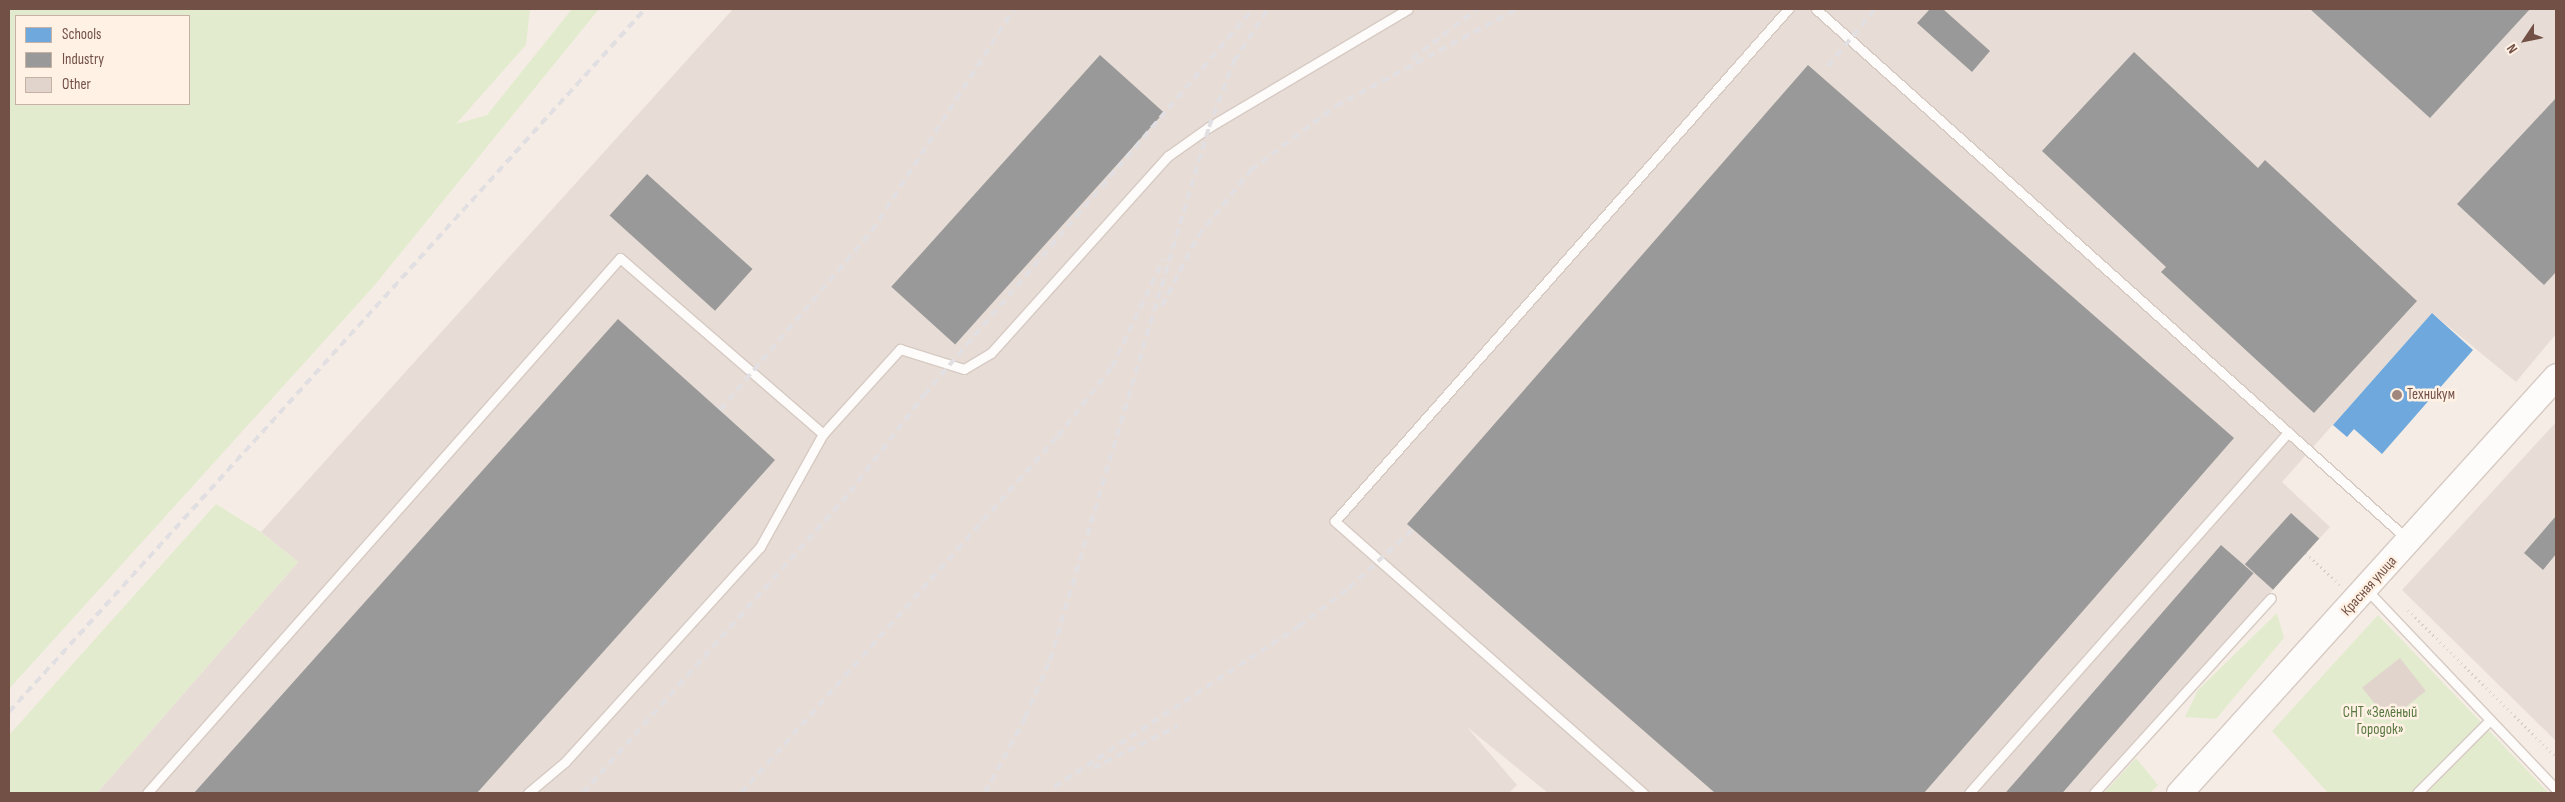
<!DOCTYPE html>
<meta charset="utf-8">
<style>
body{margin:0}
#map{position:relative;width:2565px;height:802px;overflow:hidden;background:#f5ede5;font-family:"Sofia Sans Condensed",sans-serif}
div>[style]{position:absolute}
[style*='--x']{left:calc(var(--x)*1px);top:calc(var(--y)*1px);width:calc(var(--w)*1px);rotate:calc(var(--a)*1deg)}
.industrial>*{inset:0;background:#e8ddd6}
.green>*{inset:0;background:#e3ebcf}
.schools>*{inset:0;background:#6fa8dc}
.industry>*{inset:0;background:#999;transform-origin:0 0}
.building>*{inset:0;background:#e1d4cd;transform-origin:0 0}
.path>*{height:3px;margin-top:-1.5px;transform-origin:0;background:repeating-linear-gradient(90deg,#d6ccc8 0 1px,transparent 0 5px)}
.roads{filter:drop-shadow(1px 0 #d6cac3) drop-shadow(-1px 0 #d6cac3) drop-shadow(0 1px #d6cac3) drop-shadow(0 -1px #d6cac3)}
.lane>*{height:9px;margin:-4.5px;padding:0 4.5px;transform-origin:4.5px;border-radius:4.5px;background:#fefcfb}
.secondary>*{height:25px;margin:-12.5px;padding:0 12.5px;transform-origin:12.5px;border-radius:12.5px;background:#fefcfb}
.rail>*{height:4px;margin-top:-2px;transform-origin:0;background:repeating-linear-gradient(90deg,#e2dfe2 0 8px,transparent 0 13px)}
.dots>*{width:14px;height:14px;translate:-50% -50%;box-sizing:border-box;border:2px solid #fff1e4;border-radius:50%}
span{translate:-50% -50%;white-space:nowrap;text-align:center;line-height:1.15;-webkit-text-stroke:5px #fff1e4;paint-order:stroke}
.poi-label{font-size:15px;color:#725046}
.left{translate:0 -50%;text-align:left}
.street-label{font-size:15px;color:#725046}
.park-label{font-size:15px;color:#56783f}
.frame{position:absolute;inset:0;border:10px solid #725046;pointer-events:none}
.legend{position:absolute;left:15px;top:15px;width:175px;height:90px;box-sizing:border-box;background:#fff1e4;border:1px solid #c7b1a5;margin:0;padding:6px 9px;list-style:none;font-size:15px;color:#725046}
.legend li{display:flex;align-items:center;gap:10px;height:25px}
.legend b{width:25px;border:1px solid #c7b1a5}
.north{position:absolute;left:2500px;top:15px;width:50px;height:50px;-webkit-text-stroke:4px #fff1e4;paint-order:stroke;rotate:236deg;font-size:14px;font-weight:700;line-height:20px;text-align:center;color:#725046}
.north::after{content:'';display:block;margin:auto;width:18px;height:22px;background:#725046;clip-path:polygon(50% 0,100% 100%,50% 72%,0 100%)}
</style>
<div id="map">
<div class="industrial">
<div style="clip-path:polygon(733px 9px,2556px 9px,2556px 334px,2516px 382px,2432px 313px,2282px 482px,2330px 527px,2088px 793px,1548px 793px,1467px 727px,1517px 785px,1509px 793px,97px 793px,298px 562px,261px 532px)"></div>
<div style="clip-path:polygon(2556px 422px,2556px 741px,2402px 590px)"></div>
</div>
<div class="green">
<div style="clip-path:polygon(evenodd,9px 9px,530px 9px,526px 45px,456px 124px,487px 115px,572px 9px,599px 9px,374px 286px,9px 689px,9px 9px,16px 16px,189px 16px,189px 104px,16px 104px,16px 16px)"></div>
<div style="clip-path:polygon(216px 504px,261px 532px,298px 562px,97px 793px,9px 793px,9px 735px)"></div>
<div style="clip-path:polygon(2277px 613px,2284px 638px,2216px 719px,2185px 717px,2198px 690px)"></div>
<div style="clip-path:polygon(2378px 615px,2549px 793px,2328px 793px,2272px 731px)"></div>
<div style="clip-path:polygon(2136px 758px,2158px 785px,2150px 793px,2104px 793px)"></div>
</div>
<div class="schools">
<div style="clip-path:polygon(2432px 313px,2473px 350px,2382px 454px,2354px 429px,2347px 437px,2333px 425px)"></div>
</div>
<div class="industry">
<div style="clip-path:polygon(1930px 9px,1943px 9px,1990px 51px,1972px 72px,1917px 23px)"></div>
<div style="clip-path:polygon(2310px 9px,2530px 9px,2430px 118px)"></div>
<div style="clip-path:polygon(2134px 52px,2258px 168px,2265px 160px,2417px 301px,2314px 413px,2161px 272px,2166px 267px,2042px 151px)"></div>
<div style="left:1100px;top:55px;width:86px;height:312px;rotate:42deg"></div>
<div style="clip-path:polygon(1808px 65px,2234px 438px,1924px 793px,1715px 793px,1407px 524px)"></div>
<div style="clip-path:polygon(2556px 98px,2556px 272px,2544px 285px,2457px 204px)"></div>
<div style="left:647px;top:174px;width:142px;height:56px;rotate:42deg"></div>
<div style="clip-path:polygon(618px 319px,775px 460px,477px 793px,194px 793px)"></div>
<div style="left:2291px;top:513px;width:38px;height:69px;rotate:42deg"></div>
<div style="clip-path:polygon(2556px 516px,2556px 554px,2543px 570px,2524px 553px)"></div>
<div style="left:2221px;top:545px;width:43px;height:333px;rotate:41deg"></div>
</div>
<div class="building">
<div style="left:2400px;top:658px;width:42px;height:48px;rotate:52deg"></div>
</div>
<div class="path">
<div style="--x:2306;--y:553;--w:47;--a:43.3"></div>
<div style="--x:2408;--y:610;--w:209;--a:44.8"></div>
</div>
<div class="roads">
<div class="lane">
<div style="--x:1816;--y:9;--w:792;--a:41.88"></div>
<div style="--x:2366;--y:589;--w:276;--a:46.5"></div>
<div style="--x:147;--y:793;--w:714;--a:-48.52"></div>
<div style="--x:620;--y:258;--w:269;--a:40.9"></div>
<div style="--x:823;--y:434;--w:115;--a:-47.8"></div>
<div style="--x:900;--y:349;--w:67;--a:17.4"></div>
<div style="--x:964;--y:369;--w:31;--a:-31"></div>
<div style="--x:991;--y:353;--w:265;--a:-48.1"></div>
<div style="--x:1168;--y:156;--w:50;--a:-35.3"></div>
<div style="--x:1209;--y:127;--w:231;--a:-30.7"></div>
<div style="--x:528;--y:793;--w:48;--a:-40"></div>
<div style="--x:565;--y:762;--w:290;--a:-47.8"></div>
<div style="--x:760;--y:547;--w:129;--a:-60.9"></div>
<div style="--x:1643;--y:793;--w:411;--a:-138.6"></div>
<div style="--x:1335;--y:521;--w:684;--a:-48.5"></div>
<div style="--x:1969;--y:793;--w:482;--a:-48.5"></div>
<div style="--x:2094;--y:793;--w:263;--a:-47.8"></div>
<div style="--x:2417;--y:793;--w:102;--a:-45"></div>
</div>
<div class="secondary">
<div style="--x:2179;--y:793;--w:562;--a:-47.88"></div>
</div>
</div>
<div class="rail">
<div style="--x:1412;--y:59;--w:82;--a:-37.6"></div>
<div style="--x:1828;--y:66;--w:74;--a:-50.5"></div>
<div style="--x:1162;--y:306;--w:79;--a:-62.8"></div>
<div style="--x:1198;--y:236;--w:85;--a:-51.2"></div>
<div style="--x:1251;--y:170;--w:106;--a:-37"></div>
<div style="--x:1336;--y:106;--w:205;--a:-28.2"></div>
<div style="--x:720;--y:410;--w:235;--a:-49.7"></div>
<div style="--x:872;--y:231;--w:264;--a:-57.4"></div>
<div style="--x:9;--y:712;--w:948;--a:-47.86"></div>
<div style="--x:1093;--y:768;--w:95;--a:-26.3"></div>
<div style="--x:1054;--y:787;--w:293;--a:-33.3"></div>
<div style="--x:1299;--y:626;--w:63;--a:-37.2"></div>
<div style="--x:1349;--y:588;--w:87;--a:-42.7"></div>
<div style="--x:583;--y:793;--w:402;--a:-48.4"></div>
<div style="--x:850;--y:492;--w:122;--a:-52.7"></div>
<div style="--x:924;--y:395;--w:507;--a:-49.56"></div>
<div style="--x:741;--y:793;--w:477;--a:-48.4"></div>
<div style="--x:1058;--y:436;--w:88;--a:-52"></div>
<div style="--x:1112;--y:367;--w:119;--a:-64.5"></div>
<div style="--x:985;--y:793;--w:85;--a:-61.9"></div>
<div style="--x:1025;--y:718;--w:63;--a:-66.7"></div>
<div style="--x:1050;--y:660;--w:556;--a:-73.39"></div>
<div style="--x:1209;--y:127;--w:71;--a:-69.3"></div>
<div style="--x:1234;--y:61;--w:62;--a:-56.8"></div>
</div>
<div class="dots">
<div style="left:2397px;top:395px;background:#a0877e"></div>
</div>
<div class="poi-label">
<span class="left" style="left:2407px;top:395px">Техникум</span>
</div>
<div class="street-label">
<span style="left:2369px;top:586px;rotate:-48deg">Красная улица</span>
</div>
<div class="park-label">
<span style="left:2380px;top:721px">СНТ «Зелёный<br>Городок»</span>
</div>
<div class="frame"></div>
<ul class="legend">
<li><b style="height:14px;background:#6fa8dc"></b>Schools</li>
<li><b style="height:14px;background:#999"></b>Industry</li>
<li><b style="height:14px;background:#e1d4cd"></b>Other</li>
</ul>
<div class="north">N</div>
</div>
